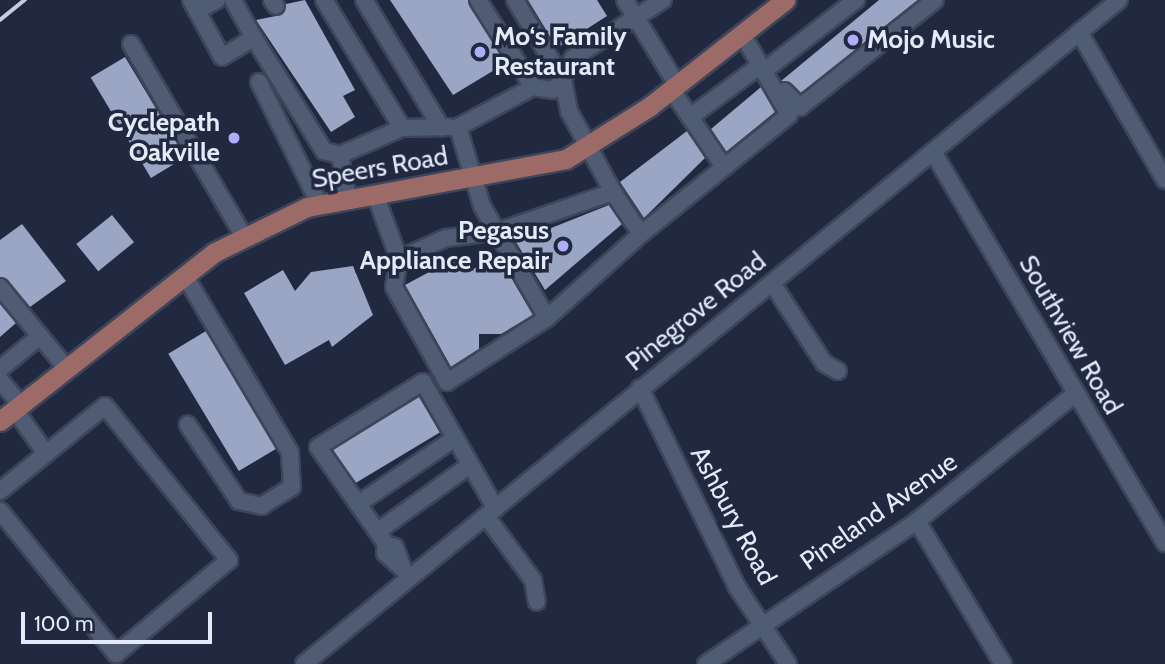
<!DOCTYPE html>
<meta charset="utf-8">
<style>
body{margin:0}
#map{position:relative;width:1165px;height:664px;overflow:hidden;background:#202940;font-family:Cabin,sans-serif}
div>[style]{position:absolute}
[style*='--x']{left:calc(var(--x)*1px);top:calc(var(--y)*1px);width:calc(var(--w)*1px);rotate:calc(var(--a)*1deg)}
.building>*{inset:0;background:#9aa6c3;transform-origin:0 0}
.roads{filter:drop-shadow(2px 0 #3e4559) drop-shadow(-2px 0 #3e4559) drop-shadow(0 2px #3e4559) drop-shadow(0 -2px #3e4559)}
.minor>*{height:16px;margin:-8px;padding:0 8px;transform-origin:8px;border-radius:8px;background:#505b74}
.major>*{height:19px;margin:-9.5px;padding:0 9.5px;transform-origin:9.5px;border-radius:9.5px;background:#9c6b67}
.rail>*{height:3.5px;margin:-1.75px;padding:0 1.75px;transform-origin:1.75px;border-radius:1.75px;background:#c6cddd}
.dots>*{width:19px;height:19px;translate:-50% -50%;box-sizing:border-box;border:4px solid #202940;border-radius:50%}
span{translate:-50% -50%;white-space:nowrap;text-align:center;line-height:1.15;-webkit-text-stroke:7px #202940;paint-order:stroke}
.poi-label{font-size:26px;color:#e3eaf9;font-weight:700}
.left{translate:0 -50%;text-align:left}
.right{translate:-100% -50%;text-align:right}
.street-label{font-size:26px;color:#e3eaf9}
.scale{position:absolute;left:21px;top:612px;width:191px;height:32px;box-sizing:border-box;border:4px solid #e3eaf9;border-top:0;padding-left:9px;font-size:21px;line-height:24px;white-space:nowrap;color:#e3eaf9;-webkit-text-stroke:5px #202940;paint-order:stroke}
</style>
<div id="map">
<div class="building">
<div style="clip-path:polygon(305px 0,355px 90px,343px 96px,355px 117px,331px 132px,256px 20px,281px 15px,286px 4px)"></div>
<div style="clip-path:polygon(390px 0,468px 0,506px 63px,453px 95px)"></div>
<div style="clip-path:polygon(528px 0,597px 0,607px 16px,557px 48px)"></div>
<div style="clip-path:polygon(879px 0,918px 0,801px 93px,781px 81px)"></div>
<div style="left:125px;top:57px;width:117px;height:40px;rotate:59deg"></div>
<div style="clip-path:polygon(761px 87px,775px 112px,726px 152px,711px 129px)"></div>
<div style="clip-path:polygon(687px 131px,705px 158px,644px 218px,620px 182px)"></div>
<div style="clip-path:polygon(609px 205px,622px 224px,545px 290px,516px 242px)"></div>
<div style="left:112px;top:215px;width:35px;height:46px;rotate:51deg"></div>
<div style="clip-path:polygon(22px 224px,66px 281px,30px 307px,0 277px,0 240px)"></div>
<div style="clip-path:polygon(498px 255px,533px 315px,501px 334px,479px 334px,479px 349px,451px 367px,405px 285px,459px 256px,468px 272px)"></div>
<div style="clip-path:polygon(353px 266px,373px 315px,332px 347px,329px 340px,285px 365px,244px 293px,283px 270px,295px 291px,311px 272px)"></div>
<div style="clip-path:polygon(0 304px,16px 323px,0 337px)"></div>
<div style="left:206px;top:331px;width:137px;height:44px;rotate:59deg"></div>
<div style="left:419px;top:397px;width:41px;height:101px;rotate:59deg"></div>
</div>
<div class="roads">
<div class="minor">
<div style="--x:191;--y:0;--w:13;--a:61"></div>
<div style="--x:197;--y:11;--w:23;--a:-29"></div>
<div style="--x:272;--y:0;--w:7;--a:56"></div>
<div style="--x:324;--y:0;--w:150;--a:58.6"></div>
<div style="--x:402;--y:128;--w:68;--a:156.5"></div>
<div style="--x:340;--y:155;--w:46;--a:79.9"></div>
<div style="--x:364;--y:0;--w:149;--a:58.8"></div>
<div style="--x:478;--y:0;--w:103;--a:57.7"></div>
<div style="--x:533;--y:87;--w:20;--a:9"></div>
<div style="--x:553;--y:90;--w:14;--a:-45"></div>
<div style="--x:515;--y:0;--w:93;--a:59"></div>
<div style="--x:563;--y:80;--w:24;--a:-66"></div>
<div style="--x:573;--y:58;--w:107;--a:-32.8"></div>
<div style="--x:625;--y:0;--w:100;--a:58.5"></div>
<div style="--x:197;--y:11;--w:52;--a:61.5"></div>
<div style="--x:222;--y:57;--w:37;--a:-31"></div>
<div style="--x:254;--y:38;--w:43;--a:-118.9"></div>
<div style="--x:1079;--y:32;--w:171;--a:59.8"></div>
<div style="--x:254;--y:38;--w:133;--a:58.2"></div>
<div style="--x:324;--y:151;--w:16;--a:14"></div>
<div style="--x:131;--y:44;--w:225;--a:59.6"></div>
<div style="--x:769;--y:67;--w:110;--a:-37.6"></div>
<div style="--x:563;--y:80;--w:32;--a:79"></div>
<div style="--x:569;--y:111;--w:92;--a:61.5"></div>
<div style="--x:259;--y:82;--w:137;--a:63.6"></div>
<div style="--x:671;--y:89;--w:94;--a:55.8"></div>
<div style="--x:784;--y:91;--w:23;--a:45"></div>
<div style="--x:800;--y:107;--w:172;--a:-38.4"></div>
<div style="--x:690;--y:117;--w:84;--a:-36.3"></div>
<div style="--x:402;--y:128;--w:47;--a:-1.2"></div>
<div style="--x:933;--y:152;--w:455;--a:59.3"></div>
<div style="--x:375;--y:194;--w:69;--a:69.7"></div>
<div style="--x:399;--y:259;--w:51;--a:-24.1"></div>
<div style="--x:446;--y:238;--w:50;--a:-6.8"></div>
<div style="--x:496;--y:232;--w:124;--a:-18.9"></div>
<div style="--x:613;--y:192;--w:50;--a:56.3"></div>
<div style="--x:641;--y:234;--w:126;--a:138.2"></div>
<div style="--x:641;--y:234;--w:190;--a:-38.8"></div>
<div style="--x:789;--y:115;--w:94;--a:-120.1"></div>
<div style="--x:399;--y:259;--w:28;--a:100"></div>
<div style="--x:394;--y:287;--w:109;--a:60.8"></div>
<div style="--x:447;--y:382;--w:119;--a:-32.6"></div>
<div style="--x:547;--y:318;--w:129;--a:-120.1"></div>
<div style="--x:482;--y:206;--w:83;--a:-106.9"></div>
<div style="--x:458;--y:127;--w:85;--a:-28.1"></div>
<div style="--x:185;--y:276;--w:205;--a:59.2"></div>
<div style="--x:290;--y:452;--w:35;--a:87"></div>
<div style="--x:292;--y:487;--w:36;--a:148"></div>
<div style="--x:262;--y:506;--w:24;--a:-168"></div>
<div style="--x:239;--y:501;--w:92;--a:-123.9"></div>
<div style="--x:772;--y:283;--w:95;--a:57"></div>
<div style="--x:824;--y:363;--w:16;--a:30"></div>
<div style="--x:0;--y:287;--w:106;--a:50.7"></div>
<div style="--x:0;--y:369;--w:52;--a:-39.5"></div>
<div style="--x:0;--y:380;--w:33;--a:50"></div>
<div style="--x:640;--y:388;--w:221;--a:64"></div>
<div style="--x:737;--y:587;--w:92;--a:56.5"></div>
<div style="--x:15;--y:410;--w:52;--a:54.5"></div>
<div style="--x:0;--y:491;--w:135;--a:-39"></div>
<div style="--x:105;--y:406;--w:198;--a:51.2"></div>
<div style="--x:229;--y:560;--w:147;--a:140.2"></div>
<div style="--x:116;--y:654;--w:184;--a:-129"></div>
<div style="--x:358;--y:504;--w:117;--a:-34.2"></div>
<div style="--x:486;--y:516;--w:79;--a:53.7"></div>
<div style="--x:533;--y:580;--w:22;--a:80"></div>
<div style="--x:917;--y:521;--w:167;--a:59"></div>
<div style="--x:378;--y:531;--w:113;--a:-35.7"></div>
<div style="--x:386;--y:544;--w:9;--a:18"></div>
<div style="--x:395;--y:547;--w:23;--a:70"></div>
<div style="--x:403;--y:569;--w:24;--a:-138"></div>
<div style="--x:385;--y:553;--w:9;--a:-84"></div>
<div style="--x:386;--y:544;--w:118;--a:-125"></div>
<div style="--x:318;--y:447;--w:123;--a:-31.8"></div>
<div style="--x:423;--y:382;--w:146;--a:60.1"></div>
<div style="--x:304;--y:664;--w:1051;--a:-39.17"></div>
<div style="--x:706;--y:664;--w:255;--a:-34.1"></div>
<div style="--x:917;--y:521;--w:204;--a:-38.8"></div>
</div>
<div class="major">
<div style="--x:0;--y:421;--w:273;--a:-38.2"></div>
<div style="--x:215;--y:252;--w:102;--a:-26.1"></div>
<div style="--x:307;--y:207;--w:263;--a:-10.5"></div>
<div style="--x:566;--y:159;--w:99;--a:-32.2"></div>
<div style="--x:650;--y:106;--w:172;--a:-38.1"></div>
</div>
</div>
<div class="rail">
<div style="--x:0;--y:20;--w:32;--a:-39"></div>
</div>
<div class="dots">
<div style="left:853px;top:40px;background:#b0aefa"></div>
<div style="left:480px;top:52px;background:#b0aefa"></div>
<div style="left:234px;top:138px;background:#b0aefa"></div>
<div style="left:563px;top:246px;background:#b0aefa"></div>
</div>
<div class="poi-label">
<span class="left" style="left:494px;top:52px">Mo‘s Family<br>Restaurant</span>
<span class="left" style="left:867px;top:40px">Mojo Music</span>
<span class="right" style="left:220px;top:138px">Cyclepath<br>Oakville</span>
<span class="right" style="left:549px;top:246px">Pegasus<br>Appliance Repair</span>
</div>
<div class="street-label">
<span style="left:380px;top:168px;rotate:-10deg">Speers Road</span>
<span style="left:696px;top:312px;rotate:-39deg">Pinegrove Road</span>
<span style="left:1070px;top:335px;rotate:60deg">Southview Road</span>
<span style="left:879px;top:512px;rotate:-35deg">Pineland Avenue</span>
<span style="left:733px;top:516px;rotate:62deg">Ashbury Road</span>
</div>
<div class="scale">100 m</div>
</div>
